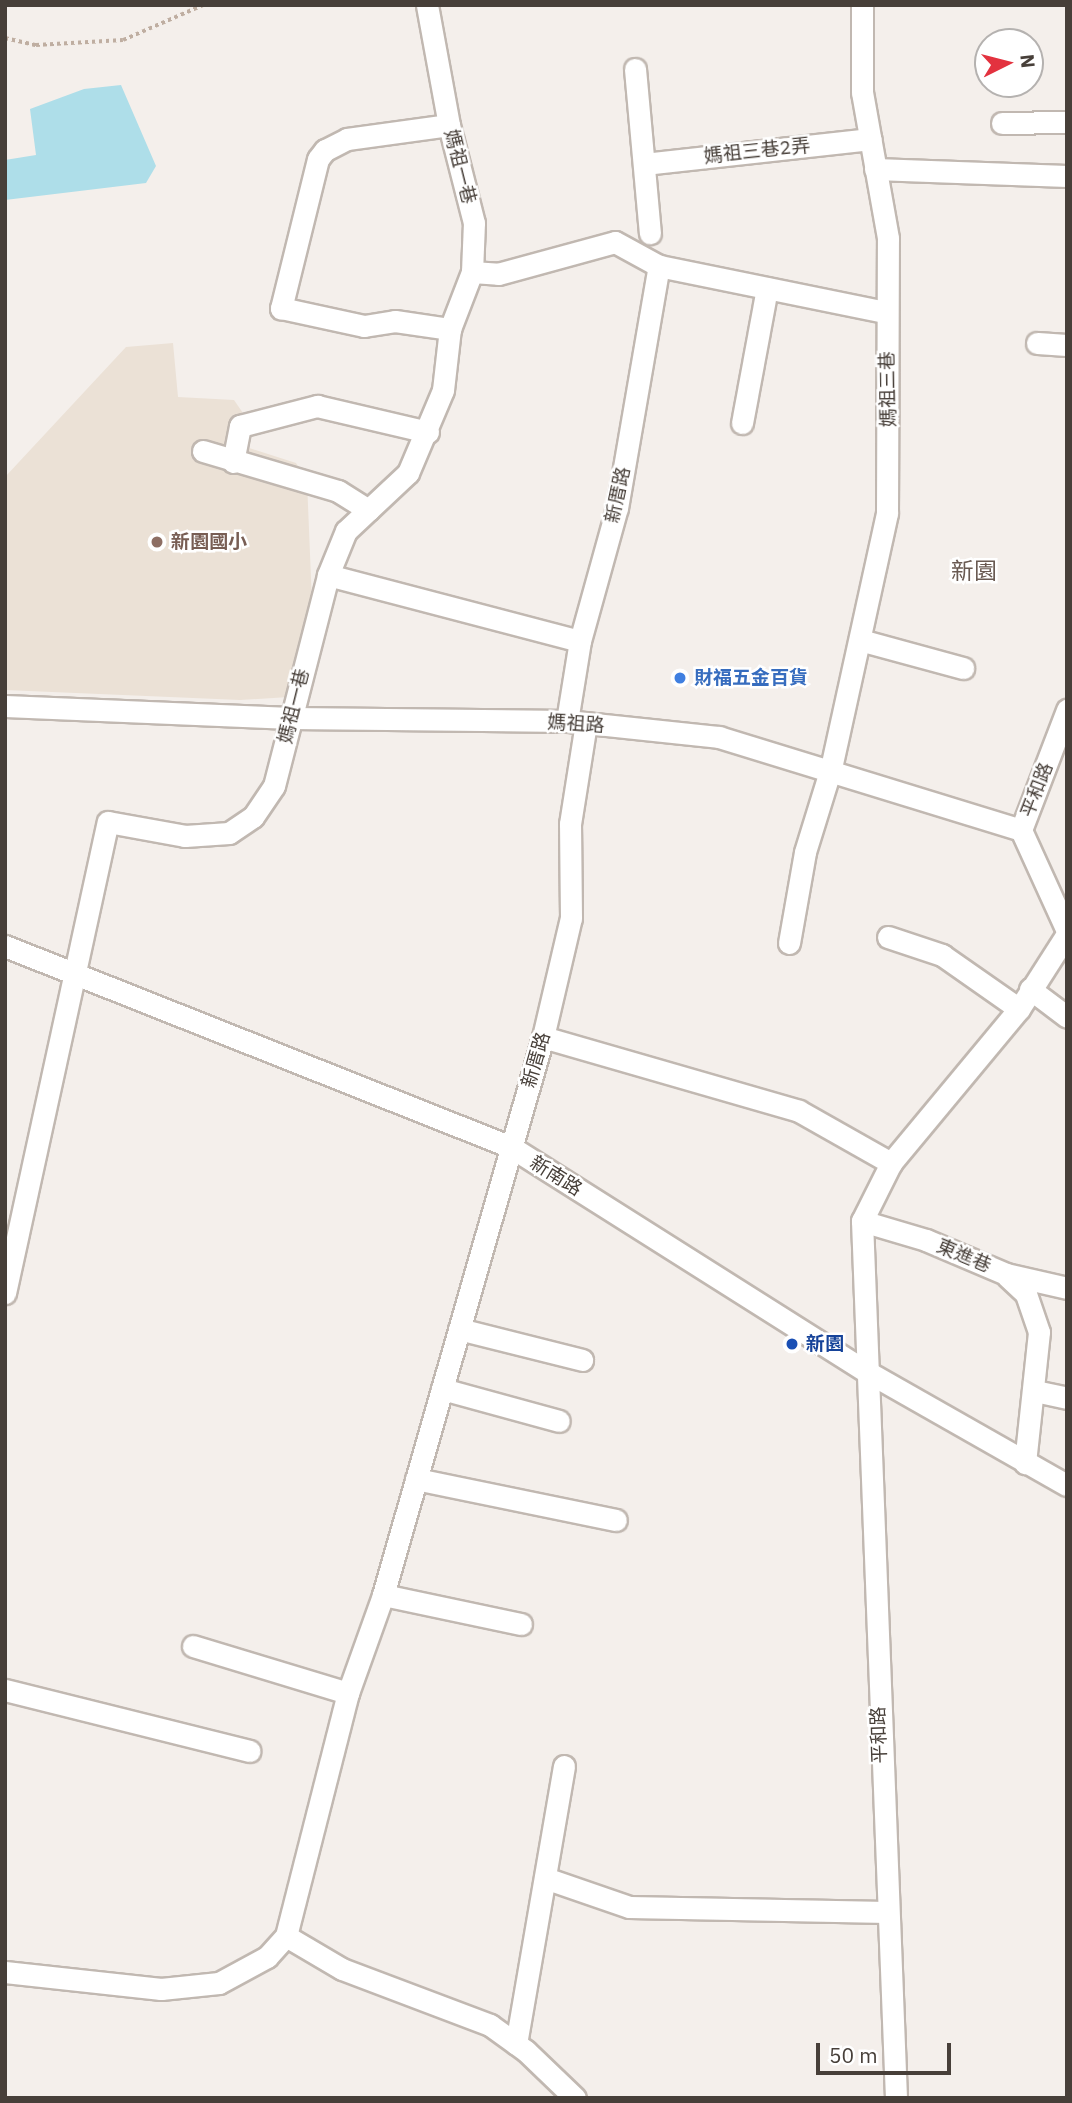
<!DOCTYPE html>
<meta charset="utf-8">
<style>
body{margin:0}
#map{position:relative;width:1072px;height:2103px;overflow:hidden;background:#f4efeb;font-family:"IBM Plex Sans","Noto Sans TC",sans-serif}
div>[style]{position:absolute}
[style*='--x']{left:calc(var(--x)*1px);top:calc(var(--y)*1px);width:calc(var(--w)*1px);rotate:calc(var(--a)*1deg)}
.education>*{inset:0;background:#ebe1d6}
.water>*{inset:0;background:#aedee9}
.path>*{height:3.5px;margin-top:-1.75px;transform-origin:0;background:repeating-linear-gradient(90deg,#bfaea1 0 3.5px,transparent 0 7px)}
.roads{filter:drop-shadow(2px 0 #c1b8b1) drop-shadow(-2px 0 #c1b8b1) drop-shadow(0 2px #c1b8b1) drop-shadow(0 -2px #c1b8b1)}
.minor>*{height:21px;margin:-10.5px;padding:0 10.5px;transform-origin:10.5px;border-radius:10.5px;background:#fff}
.dots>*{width:19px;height:19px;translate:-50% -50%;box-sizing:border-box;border:4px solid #fff;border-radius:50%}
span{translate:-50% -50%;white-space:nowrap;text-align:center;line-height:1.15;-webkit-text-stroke:5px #fff;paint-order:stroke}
.street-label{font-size:19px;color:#473f39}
.education-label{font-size:19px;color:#785e54;font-weight:700}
.left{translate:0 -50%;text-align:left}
.shop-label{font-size:19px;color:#366cbe;font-weight:700}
.transit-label{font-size:19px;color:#164399;font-weight:700}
.quarter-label{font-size:23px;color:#695a52}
.frame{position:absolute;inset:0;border:7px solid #473f39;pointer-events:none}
.north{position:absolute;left:974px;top:28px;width:70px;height:70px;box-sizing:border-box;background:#fff;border:2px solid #b5b2b0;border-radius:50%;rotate:84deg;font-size:19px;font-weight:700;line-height:28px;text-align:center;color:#473f39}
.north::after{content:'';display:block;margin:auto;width:24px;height:32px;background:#e3323f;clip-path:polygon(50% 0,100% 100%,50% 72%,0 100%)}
.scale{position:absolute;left:816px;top:2043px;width:135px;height:32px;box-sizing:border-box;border:4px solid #473f39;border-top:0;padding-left:9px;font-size:21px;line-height:24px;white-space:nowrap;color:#473f39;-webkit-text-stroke:5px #fff;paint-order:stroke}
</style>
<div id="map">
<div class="education">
<div style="clip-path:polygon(173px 343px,178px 397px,234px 400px,245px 416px,243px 446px,296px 463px,307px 481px,312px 602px,304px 696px,240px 700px,5px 690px,5px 477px,126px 347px)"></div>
</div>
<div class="water">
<div style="clip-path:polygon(121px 85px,156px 166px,146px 183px,5px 200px,5px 160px,36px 155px,30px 109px,84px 89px)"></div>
</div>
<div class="path">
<div style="--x:5;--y:38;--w:32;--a:13"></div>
<div style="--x:36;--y:45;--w:87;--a:-3.3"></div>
<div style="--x:123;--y:40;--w:87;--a:-23.6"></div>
</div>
<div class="roads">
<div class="minor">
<div style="--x:635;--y:69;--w:165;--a:84.8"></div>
<div style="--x:1002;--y:123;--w:65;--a:-0.9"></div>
<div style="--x:449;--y:125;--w:103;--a:172.2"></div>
<div style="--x:347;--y:139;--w:25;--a:153"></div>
<div style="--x:325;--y:150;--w:11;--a:128"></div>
<div style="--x:318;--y:159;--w:154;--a:103.9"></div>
<div style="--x:281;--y:308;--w:85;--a:12.2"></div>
<div style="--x:364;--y:326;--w:31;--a:-9"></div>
<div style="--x:395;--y:321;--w:56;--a:8.3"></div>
<div style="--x:644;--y:164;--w:228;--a:-6.3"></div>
<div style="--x:875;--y:169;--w:192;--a:2.1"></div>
<div style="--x:472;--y:272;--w:26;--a:4"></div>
<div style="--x:498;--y:274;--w:121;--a:-15.3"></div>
<div style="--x:615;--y:242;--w:50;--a:28.6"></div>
<div style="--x:659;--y:266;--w:232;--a:11.5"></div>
<div style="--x:1037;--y:343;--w:30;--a:4"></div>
<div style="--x:742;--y:423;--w:137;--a:-79.5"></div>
<div style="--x:203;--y:451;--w:141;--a:16.5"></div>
<div style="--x:338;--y:491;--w:36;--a:32"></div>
<div style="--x:233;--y:462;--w:37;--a:-79"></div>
<div style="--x:240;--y:426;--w:80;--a:-14.6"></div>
<div style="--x:317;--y:406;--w:114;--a:13.2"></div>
<div style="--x:328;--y:575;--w:260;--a:14.7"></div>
<div style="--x:860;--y:640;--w:107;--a:15.2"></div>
<div style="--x:5;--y:706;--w:286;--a:2.4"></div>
<div style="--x:291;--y:718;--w:276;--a:0.6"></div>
<div style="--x:567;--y:721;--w:153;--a:6"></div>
<div style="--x:719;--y:737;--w:316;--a:17.1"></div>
<div style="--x:1021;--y:830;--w:111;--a:65.5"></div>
<div style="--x:567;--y:721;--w:81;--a:-80.8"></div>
<div style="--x:580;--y:641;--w:138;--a:-74.5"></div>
<div style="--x:617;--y:508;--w:246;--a:-80.2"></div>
<div style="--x:1021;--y:830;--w:129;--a:-69"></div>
<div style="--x:888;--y:937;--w:57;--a:18.4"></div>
<div style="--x:942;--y:955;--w:94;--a:35"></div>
<div style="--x:789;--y:943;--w:92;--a:-80"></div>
<div style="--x:805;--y:852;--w:88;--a:-72.8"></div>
<div style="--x:831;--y:768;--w:261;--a:-77.6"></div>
<div style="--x:887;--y:513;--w:275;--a:-89.8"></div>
<div style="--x:888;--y:238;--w:148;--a:-100.1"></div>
<div style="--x:862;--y:92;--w:87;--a:-90"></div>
<div style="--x:5;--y:946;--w:544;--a:21.66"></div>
<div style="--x:511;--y:1147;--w:420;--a:32.3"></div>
<div style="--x:866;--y:1371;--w:231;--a:29.6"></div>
<div style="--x:1030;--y:989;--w:46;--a:37.1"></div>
<div style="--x:543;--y:1037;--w:266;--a:16.1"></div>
<div style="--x:799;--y:1111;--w:106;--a:29.5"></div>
<div style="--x:862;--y:1221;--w:67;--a:16.5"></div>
<div style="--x:926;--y:1240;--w:87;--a:23"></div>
<div style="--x:1006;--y:1274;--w:63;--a:12.9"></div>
<div style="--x:1007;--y:1276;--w:26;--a:43"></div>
<div style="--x:1026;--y:1294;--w:40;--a:71.1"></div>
<div style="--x:1039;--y:1332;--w:132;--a:96.1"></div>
<div style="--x:5;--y:1293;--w:482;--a:-77.7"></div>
<div style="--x:108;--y:822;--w:78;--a:10.3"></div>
<div style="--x:185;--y:836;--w:44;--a:-3.9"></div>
<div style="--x:229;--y:833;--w:29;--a:-34"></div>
<div style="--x:253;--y:817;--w:37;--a:-56"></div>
<div style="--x:274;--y:786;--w:218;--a:-75.6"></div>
<div style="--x:328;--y:575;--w:48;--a:-67.8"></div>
<div style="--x:346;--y:531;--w:85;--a:-43.1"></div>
<div style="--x:408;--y:473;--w:90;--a:-67.1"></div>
<div style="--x:443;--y:390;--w:61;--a:-83.5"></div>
<div style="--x:450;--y:329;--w:61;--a:-68.9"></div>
<div style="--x:472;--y:272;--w:49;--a:-87.7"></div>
<div style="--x:474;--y:223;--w:101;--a:-104.3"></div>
<div style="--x:449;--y:125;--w:122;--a:-100.4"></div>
<div style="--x:459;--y:1329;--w:127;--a:14.1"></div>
<div style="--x:442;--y:1389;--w:121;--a:15.3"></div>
<div style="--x:1035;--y:1391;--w:33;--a:12"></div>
<div style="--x:416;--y:1479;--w:204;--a:11.6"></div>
<div style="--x:383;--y:1595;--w:141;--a:11.9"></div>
<div style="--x:193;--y:1646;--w:162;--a:16.9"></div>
<div style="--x:5;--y:1690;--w:252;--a:14"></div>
<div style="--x:545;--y:1878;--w:89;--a:19"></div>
<div style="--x:629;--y:1907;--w:258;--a:1.1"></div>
<div style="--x:286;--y:1936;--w:65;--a:30.5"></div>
<div style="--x:342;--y:1969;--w:158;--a:20.7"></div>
<div style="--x:490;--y:2025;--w:44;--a:35.8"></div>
<div style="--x:526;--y:2051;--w:68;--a:43.8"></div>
<div style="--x:5;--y:1972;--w:157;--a:6.2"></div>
<div style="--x:161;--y:1989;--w:58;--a:-5.9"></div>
<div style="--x:219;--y:1983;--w:55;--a:-28.4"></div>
<div style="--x:267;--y:1957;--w:28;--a:-48"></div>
<div style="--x:286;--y:1936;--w:251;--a:-75.7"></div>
<div style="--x:348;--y:1693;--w:104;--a:-70.3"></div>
<div style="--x:383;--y:1595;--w:580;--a:-74"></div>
<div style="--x:543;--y:1037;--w:122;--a:-76.8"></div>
<div style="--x:571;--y:918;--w:94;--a:-90.6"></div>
<div style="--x:570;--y:824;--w:102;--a:-81"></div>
<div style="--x:516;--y:2044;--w:282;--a:-80.2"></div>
<div style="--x:896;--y:2098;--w:878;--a:-92.22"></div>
<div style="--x:862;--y:1221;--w:65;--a:-63.4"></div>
<div style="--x:891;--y:1163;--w:200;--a:-50.3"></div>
<div style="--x:1019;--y:1009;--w:89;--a:-57.4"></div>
</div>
</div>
<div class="dots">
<div style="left:157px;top:542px;background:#8d6e63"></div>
<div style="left:680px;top:678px;background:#3f7fe0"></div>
<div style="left:792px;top:1344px;background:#1a4fb4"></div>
</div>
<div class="street-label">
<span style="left:757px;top:151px;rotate:-6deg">媽祖三巷2弄</span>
<span style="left:460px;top:167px;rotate:76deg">媽祖一巷</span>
<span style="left:888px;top:389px;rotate:-91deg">媽祖三巷</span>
<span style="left:618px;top:495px;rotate:-78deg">新厝路</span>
<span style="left:294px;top:706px;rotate:-76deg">媽祖一巷</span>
<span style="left:576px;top:724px;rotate:4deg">媽祖路</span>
<span style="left:1037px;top:790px;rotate:-69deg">平和路</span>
<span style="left:536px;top:1060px;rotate:-74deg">新厝路</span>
<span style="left:556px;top:1176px;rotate:32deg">新南路</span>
<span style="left:964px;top:1256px;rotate:23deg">東進巷</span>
<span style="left:879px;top:1735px;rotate:-92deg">平和路</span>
</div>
<div class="education-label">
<span class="left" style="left:171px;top:542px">新園國小</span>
</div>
<div class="shop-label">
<span class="left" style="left:694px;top:678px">財福五金百貨</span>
</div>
<div class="transit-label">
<span class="left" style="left:806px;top:1344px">新園</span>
</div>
<div class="quarter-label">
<span style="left:974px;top:570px">新園</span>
</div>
<div class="frame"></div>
<div class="north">N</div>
<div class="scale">50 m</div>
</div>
